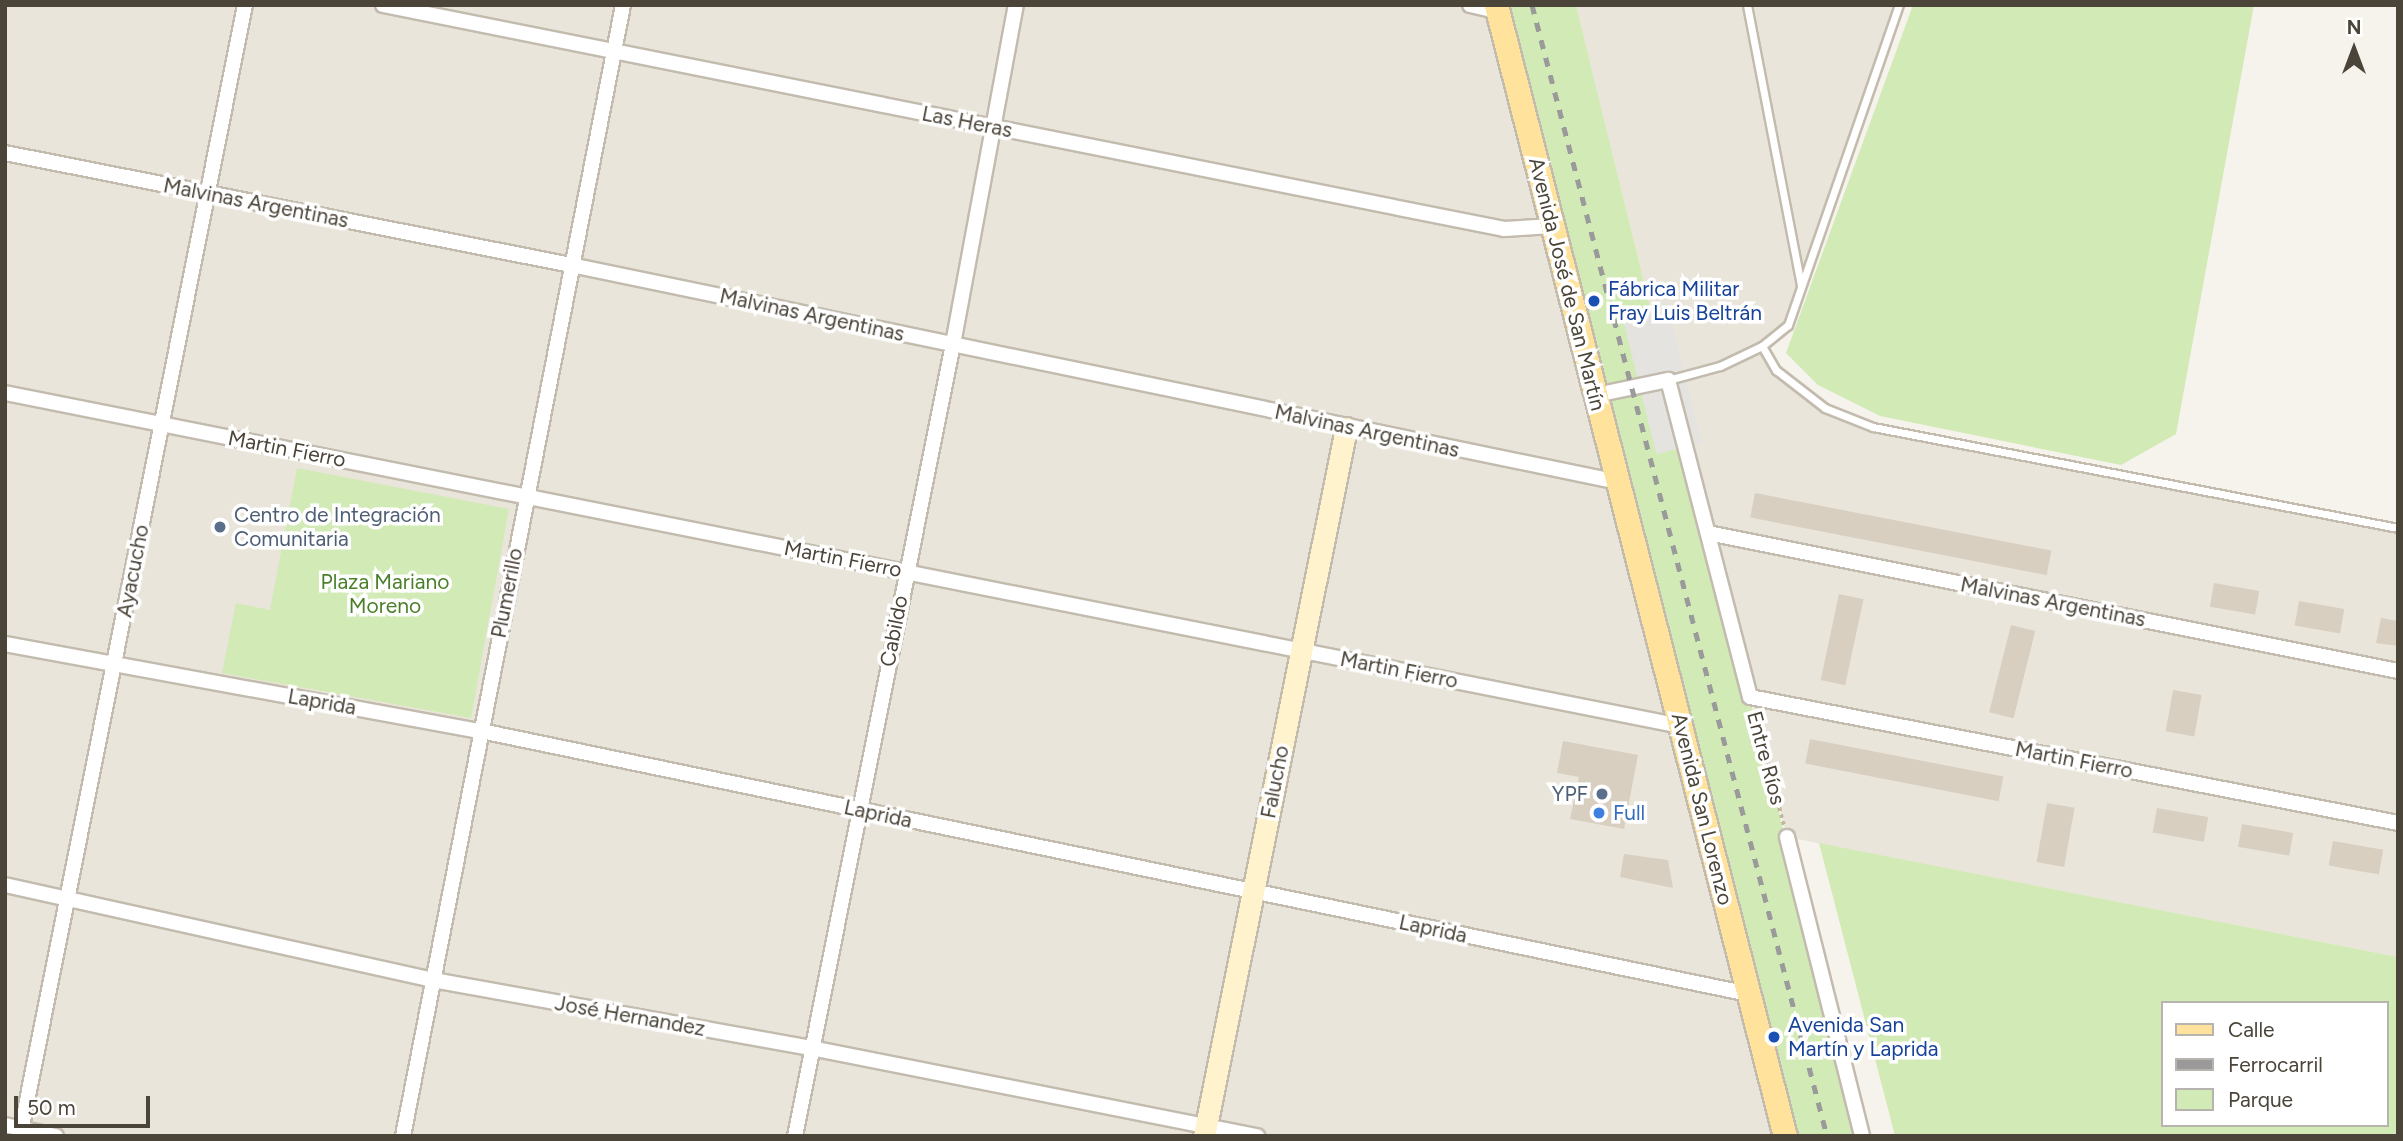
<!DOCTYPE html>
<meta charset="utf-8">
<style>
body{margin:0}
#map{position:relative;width:2403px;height:1141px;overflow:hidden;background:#f6f3ec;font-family:Figtree,sans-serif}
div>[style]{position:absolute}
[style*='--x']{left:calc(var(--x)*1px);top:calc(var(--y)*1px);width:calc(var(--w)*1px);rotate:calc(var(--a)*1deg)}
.residential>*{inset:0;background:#eae5da}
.green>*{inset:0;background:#d2eab5}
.parking>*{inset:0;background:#e5e3e0;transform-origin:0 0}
.building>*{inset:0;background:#d8cfc1;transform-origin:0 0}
.path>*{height:3.5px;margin-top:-1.75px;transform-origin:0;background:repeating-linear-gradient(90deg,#c4b79f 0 3.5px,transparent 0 7px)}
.roads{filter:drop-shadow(2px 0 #c2bbae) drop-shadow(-2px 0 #c2bbae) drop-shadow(0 2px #c2bbae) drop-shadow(0 -2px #c2bbae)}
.lane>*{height:7px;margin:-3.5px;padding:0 3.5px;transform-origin:3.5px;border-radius:3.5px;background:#fff}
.street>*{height:14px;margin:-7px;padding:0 7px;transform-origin:7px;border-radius:7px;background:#fff}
.secondary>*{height:21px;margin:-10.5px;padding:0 10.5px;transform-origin:10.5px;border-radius:10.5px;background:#fff3cd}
.primary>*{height:23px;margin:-11.5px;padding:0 11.5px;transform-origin:11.5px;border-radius:11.5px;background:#ffe39c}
.rail>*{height:5px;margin-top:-2.5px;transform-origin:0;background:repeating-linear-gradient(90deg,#9a9a9a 0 9px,transparent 0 18px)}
.dots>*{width:19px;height:19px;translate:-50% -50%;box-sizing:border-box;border:4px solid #fff;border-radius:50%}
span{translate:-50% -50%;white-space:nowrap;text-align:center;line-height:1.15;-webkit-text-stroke:7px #fff;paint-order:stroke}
.street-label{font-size:21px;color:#4b4439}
.transit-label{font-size:21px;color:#164399}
.left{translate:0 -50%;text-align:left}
.service-label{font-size:21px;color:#4e5e75}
.right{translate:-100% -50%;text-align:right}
.park-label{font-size:21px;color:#4a7f2a}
.shop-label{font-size:21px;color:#366cbe}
.frame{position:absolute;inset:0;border:7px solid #4b4439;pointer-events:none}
.legend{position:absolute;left:2161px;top:1001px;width:228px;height:126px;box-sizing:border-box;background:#fff;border:2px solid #b7b4b0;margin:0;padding:9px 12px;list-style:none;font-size:21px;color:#4b4439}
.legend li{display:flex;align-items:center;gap:14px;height:35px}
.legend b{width:35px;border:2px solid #b7b4b0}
.north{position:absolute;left:2319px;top:14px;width:70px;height:70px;-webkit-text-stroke:5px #fff;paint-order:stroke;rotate:0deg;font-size:19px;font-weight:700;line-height:28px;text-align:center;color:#4b4439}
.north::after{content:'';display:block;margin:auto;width:24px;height:32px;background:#4b4439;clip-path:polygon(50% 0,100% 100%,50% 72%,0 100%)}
.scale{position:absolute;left:14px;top:1096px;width:136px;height:32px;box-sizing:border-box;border:4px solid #4b4439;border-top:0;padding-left:9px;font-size:21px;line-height:24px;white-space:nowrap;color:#4b4439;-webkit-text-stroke:5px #fff;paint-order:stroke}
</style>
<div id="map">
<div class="residential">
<div style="clip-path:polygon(5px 5px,1532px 5px,1785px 1136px,5px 1136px)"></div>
<div style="clip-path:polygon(1576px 5px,1899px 5px,1788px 325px,1762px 346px,1776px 370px,1825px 408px,1874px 427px,2398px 528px,2398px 957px,1787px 837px,1668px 380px)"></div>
</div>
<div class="green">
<div style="clip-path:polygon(1496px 5px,1576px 5px,1668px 380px,1862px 1136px,1785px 1136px)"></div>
<div style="clip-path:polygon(1913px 5px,2254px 5px,2176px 434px,2121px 465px,1880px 416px,1818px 385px,1786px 353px)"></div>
<div style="clip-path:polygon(297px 468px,509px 509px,471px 718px,222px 673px,236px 603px,270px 610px)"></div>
<div style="clip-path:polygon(evenodd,1819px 843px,2398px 957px,2398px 1136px,1895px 1136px,1819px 843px,2163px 1003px,2387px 1003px,2387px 1125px,2163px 1125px,2163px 1003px)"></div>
</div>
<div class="parking">
<div style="left:1667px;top:302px;width:145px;height:47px;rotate:76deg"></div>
</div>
<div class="building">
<div style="left:1755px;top:493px;width:302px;height:25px;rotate:11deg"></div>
<div style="left:2214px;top:583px;width:46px;height:24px;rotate:10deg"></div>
<div style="left:1839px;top:594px;width:25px;height:88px;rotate:12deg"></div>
<div style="left:2299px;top:601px;width:46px;height:25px;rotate:10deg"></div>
<div style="clip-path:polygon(2381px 618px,2398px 621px,2398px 646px,2376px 643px)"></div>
<div style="left:2011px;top:625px;width:25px;height:90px;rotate:14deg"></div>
<div style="left:2173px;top:690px;width:29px;height:42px;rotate:10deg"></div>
<div style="left:1810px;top:739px;width:197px;height:25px;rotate:11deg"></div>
<div style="clip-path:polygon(1563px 741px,1638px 755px,1624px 829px,1570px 819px,1579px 777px,1557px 773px)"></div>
<div style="left:2047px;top:803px;width:28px;height:60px;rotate:10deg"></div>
<div style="left:2157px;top:808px;width:52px;height:25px;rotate:10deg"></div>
<div style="left:2242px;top:824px;width:52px;height:23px;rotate:10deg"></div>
<div style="left:2333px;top:841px;width:51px;height:25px;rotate:10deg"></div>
<div style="clip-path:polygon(1624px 854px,1668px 860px,1673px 888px,1620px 877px)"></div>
</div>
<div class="path">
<div style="--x:1755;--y:713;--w:116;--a:75.5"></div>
</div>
<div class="roads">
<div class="lane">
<div style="--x:1747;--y:5;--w:286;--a:79.1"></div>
<div style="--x:1762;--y:346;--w:28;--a:60"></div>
<div style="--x:1776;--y:370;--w:62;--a:37.8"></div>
<div style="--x:1825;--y:408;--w:52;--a:21.6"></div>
<div style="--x:1873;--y:427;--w:535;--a:10.89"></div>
<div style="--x:1668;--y:380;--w:54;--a:-15.1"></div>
<div style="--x:1720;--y:366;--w:47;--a:-25.5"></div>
<div style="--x:1762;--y:346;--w:33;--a:-39"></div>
<div style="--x:1788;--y:325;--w:339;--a:-70.9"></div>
</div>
<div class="street">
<div style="--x:383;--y:5;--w:1143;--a:11.3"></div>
<div style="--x:1504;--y:229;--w:49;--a:-3.5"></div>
<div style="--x:1470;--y:5;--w:28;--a:13"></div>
<div style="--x:5;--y:153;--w:577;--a:11.19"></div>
<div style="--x:571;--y:265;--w:1069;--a:11.71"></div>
<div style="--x:5;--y:393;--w:1708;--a:11.24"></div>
<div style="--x:1596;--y:395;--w:74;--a:-11.8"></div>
<div style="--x:1668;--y:380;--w:327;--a:75.5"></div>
<div style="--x:1750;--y:697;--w:660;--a:11"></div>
<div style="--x:1708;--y:533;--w:704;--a:11.31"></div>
<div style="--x:5;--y:644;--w:484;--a:10.4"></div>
<div style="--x:481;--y:731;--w:1295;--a:11.72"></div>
<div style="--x:1787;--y:837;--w:308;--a:75.9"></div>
<div style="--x:5;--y:885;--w:438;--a:12.5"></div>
<div style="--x:433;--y:980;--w:384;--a:10.2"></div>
<div style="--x:811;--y:1048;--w:455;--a:11.2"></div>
<div style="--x:5;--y:1125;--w:52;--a:12.2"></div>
<div style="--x:20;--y:1136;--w:1153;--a:-78.75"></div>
<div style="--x:403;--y:1136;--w:1152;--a:-78.99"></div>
<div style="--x:795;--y:1136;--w:808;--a:-78.72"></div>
<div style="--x:953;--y:344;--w:345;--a:-79.5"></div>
</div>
<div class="secondary">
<div style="--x:1204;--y:1136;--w:722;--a:-78.66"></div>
</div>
<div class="primary">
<div style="--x:1496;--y:5;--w:1167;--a:75.67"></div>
</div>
</div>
<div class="rail">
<div style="--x:1532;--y:5;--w:1169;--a:75.38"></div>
</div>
<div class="dots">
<div style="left:1594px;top:301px;background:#1a4fb4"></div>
<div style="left:220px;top:527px;background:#5c6f8a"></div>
<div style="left:1602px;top:794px;background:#5c6f8a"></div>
<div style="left:1599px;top:813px;background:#3f7fe0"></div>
<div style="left:1774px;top:1037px;background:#1a4fb4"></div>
</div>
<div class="street-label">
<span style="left:967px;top:122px;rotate:11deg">Las Heras</span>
<span style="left:256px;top:203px;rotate:11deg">Malvinas Argentinas</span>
<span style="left:1567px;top:284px;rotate:76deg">Avenida José de San Martín</span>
<span style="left:812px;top:315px;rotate:12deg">Malvinas Argentinas</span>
<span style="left:1367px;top:431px;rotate:12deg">Malvinas Argentinas</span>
<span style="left:287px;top:449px;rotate:11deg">Martin Fierro</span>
<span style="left:843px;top:559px;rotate:11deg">Martin Fierro</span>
<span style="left:133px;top:571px;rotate:-79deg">Ayacucho</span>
<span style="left:507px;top:593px;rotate:-79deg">Plumerillo</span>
<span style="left:2053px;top:602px;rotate:11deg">Malvinas Argentinas</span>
<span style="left:894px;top:631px;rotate:-79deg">Cabildo</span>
<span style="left:1399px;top:670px;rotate:11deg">Martin Fierro</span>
<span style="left:322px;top:702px;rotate:10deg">Laprida</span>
<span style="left:1766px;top:758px;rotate:75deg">Entre Ríos</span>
<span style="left:2074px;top:760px;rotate:11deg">Martin Fierro</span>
<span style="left:1275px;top:782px;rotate:-79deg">Falucho</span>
<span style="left:1702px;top:809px;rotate:76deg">Avenida San Lorenzo</span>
<span style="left:878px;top:814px;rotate:12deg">Laprida</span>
<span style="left:1433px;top:929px;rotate:12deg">Laprida</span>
<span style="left:630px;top:1016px;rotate:10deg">José Hernandez</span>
</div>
<div class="transit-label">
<span class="left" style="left:1608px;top:301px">Fábrica Militar<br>Fray Luis Beltrán</span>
<span class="left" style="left:1788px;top:1037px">Avenida San<br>Martín y Laprida</span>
</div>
<div class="service-label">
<span class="left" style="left:234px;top:527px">Centro de Integración<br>Comunitaria</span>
<span class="right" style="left:1588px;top:794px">YPF</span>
</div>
<div class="park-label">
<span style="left:385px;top:594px">Plaza Mariano<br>Moreno</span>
</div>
<div class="shop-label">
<span class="left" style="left:1613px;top:813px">Full</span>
</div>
<div class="frame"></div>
<ul class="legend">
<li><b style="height:9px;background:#ffe39c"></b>Calle</li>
<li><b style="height:9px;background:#9a9a9a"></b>Ferrocarril</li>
<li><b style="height:19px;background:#d2eab5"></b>Parque</li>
</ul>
<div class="north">N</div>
<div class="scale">50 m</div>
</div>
